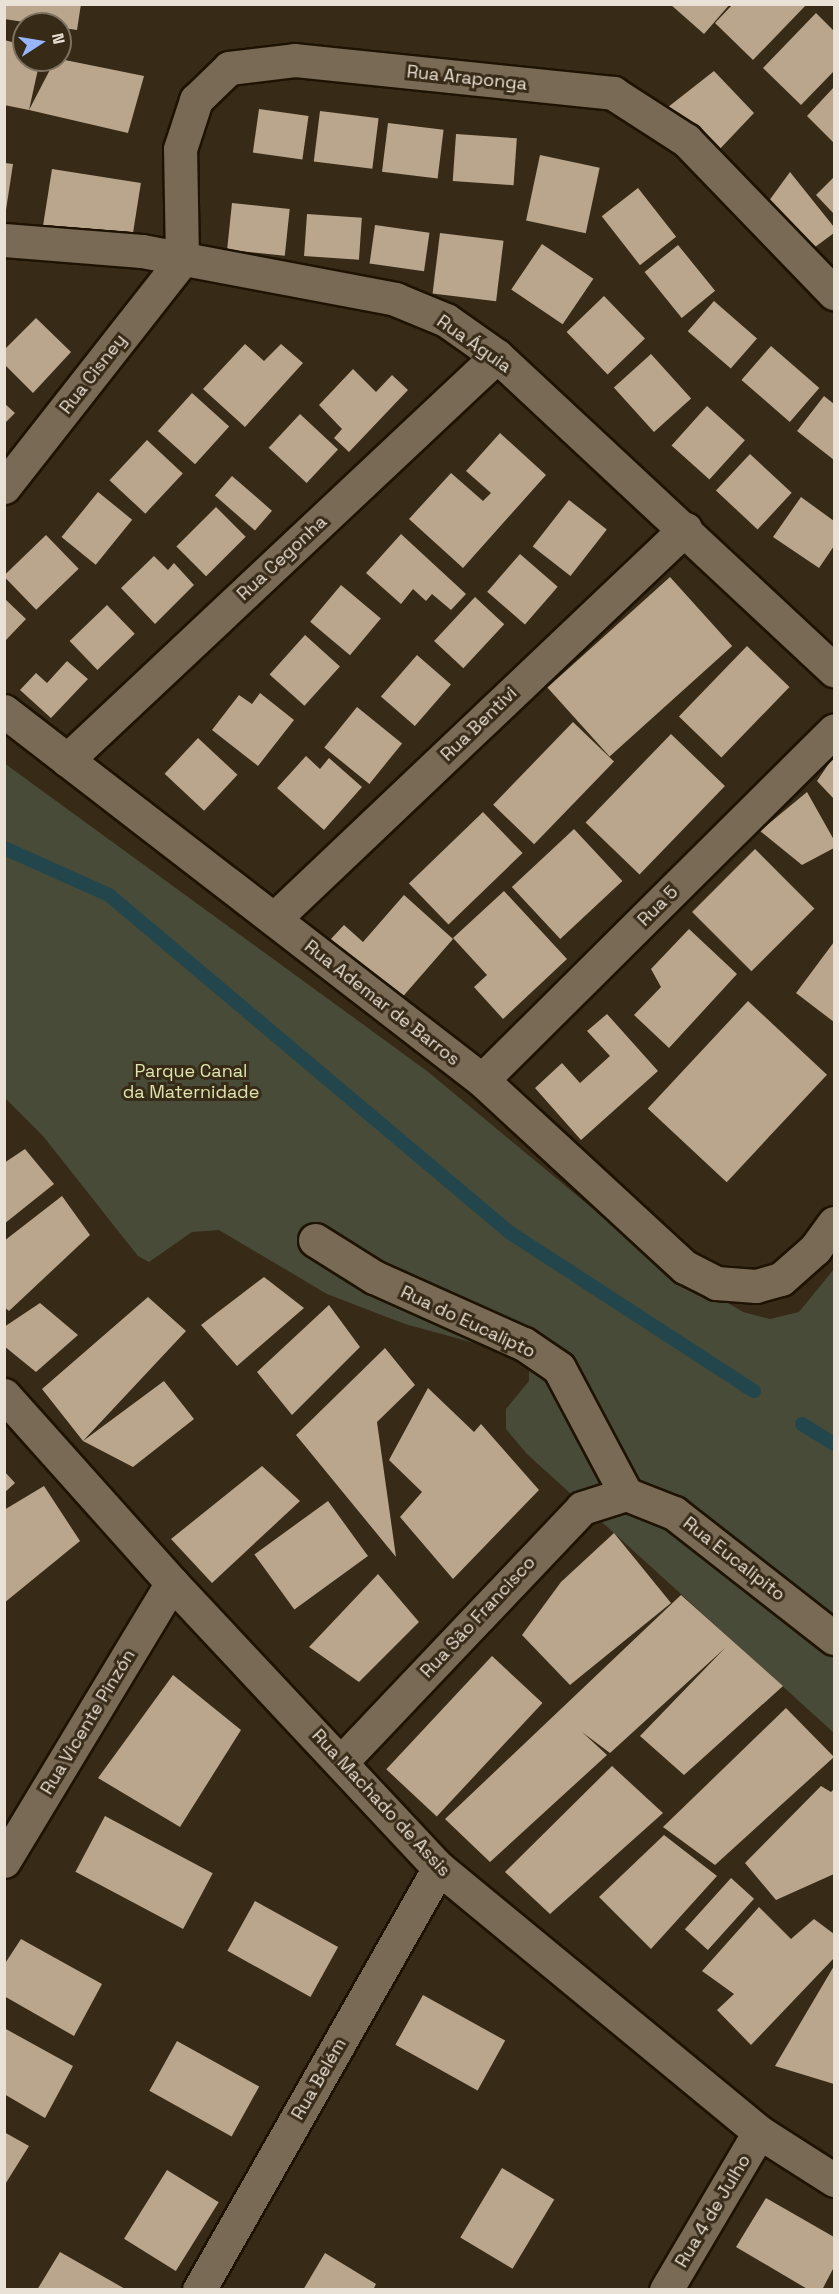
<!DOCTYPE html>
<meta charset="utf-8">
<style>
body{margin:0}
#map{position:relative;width:839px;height:2294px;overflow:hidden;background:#372a17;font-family:"Space Grotesk",sans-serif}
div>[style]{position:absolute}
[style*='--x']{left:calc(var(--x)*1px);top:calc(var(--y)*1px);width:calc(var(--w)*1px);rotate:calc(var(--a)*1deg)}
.green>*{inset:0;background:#484b38}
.stream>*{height:14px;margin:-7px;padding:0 7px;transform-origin:7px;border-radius:7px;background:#22464c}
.building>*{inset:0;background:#baa68d;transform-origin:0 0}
.roads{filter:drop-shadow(2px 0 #1e1302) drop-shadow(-2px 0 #1e1302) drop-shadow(0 2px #1e1302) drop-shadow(0 -2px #1e1302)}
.street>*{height:33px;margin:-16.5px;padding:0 16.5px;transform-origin:16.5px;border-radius:16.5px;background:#796a55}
span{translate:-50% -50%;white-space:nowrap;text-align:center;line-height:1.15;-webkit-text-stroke:6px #372a17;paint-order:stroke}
.street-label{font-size:18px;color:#e9e1d5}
.park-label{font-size:18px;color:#dde4ad}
.frame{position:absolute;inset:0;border:6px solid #e9e1d5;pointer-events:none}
.north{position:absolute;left:12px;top:12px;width:60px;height:60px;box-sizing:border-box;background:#372a17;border:2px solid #7e7363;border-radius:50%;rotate:78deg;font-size:16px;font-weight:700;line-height:24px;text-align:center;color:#e9e1d5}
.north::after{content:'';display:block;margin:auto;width:21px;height:27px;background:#97b6fd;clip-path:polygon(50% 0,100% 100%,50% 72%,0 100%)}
</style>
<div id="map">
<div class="green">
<div style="clip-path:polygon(4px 763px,427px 1071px,651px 1257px,743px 1312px,770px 1319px,799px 1312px,834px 1269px,834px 1733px,527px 1454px,506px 1429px,506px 1409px,529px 1381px,529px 1365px,518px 1355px,405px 1324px,327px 1294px,219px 1230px,192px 1232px,149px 1262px,138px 1256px,43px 1136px,5px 1098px)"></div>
</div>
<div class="stream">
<div style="--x:4;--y:848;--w:115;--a:24.1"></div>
<div style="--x:109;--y:895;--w:523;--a:40.11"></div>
<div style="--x:509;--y:1232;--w:292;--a:33"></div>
<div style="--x:802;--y:1424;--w:38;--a:32"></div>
</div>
<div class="building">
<div style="clip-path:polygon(4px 4px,81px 4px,77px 30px,4px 19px)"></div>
<div style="clip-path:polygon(670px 4px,730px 4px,704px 34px)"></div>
<div style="clip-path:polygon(733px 4px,807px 4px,753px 60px,715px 23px)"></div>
<div style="clip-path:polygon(816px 13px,834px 31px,834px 71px,801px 105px,763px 68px)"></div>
<div style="clip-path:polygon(4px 40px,24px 45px,24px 60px,40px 60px,29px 110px,4px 105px)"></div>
<div style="clip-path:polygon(60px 59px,144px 76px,128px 133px,29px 110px,55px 60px)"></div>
<div style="clip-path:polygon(714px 71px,754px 113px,717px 152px,663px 111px)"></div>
<div style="clip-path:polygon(834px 87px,834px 143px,807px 116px)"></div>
<div style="left:259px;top:109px;width:50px;height:44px;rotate:8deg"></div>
<div style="left:320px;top:111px;width:59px;height:51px;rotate:7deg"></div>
<div style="left:388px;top:123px;width:56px;height:49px;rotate:7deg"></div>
<div style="left:456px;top:134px;width:61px;height:47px;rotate:4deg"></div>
<div style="left:540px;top:155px;width:61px;height:67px;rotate:12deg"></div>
<div style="clip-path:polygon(5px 163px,13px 164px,6px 210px,5px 210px)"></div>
<div style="left:52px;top:169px;width:90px;height:63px;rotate:9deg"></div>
<div style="clip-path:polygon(790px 172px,834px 227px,834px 233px,811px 250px,763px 209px)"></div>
<div style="clip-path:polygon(834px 177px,834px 214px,816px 195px)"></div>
<div style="left:638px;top:188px;width:62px;height:46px;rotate:52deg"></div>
<div style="left:232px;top:203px;width:58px;height:47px;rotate:6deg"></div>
<div style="left:307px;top:214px;width:55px;height:42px;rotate:4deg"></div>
<div style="left:375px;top:225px;width:55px;height:39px;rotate:8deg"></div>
<div style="left:440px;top:233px;width:64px;height:61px;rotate:7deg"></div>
<div style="left:542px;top:244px;width:62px;height:55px;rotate:34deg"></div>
<div style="left:678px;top:245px;width:59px;height:43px;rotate:51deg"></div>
<div style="left:604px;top:296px;width:59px;height:52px;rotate:46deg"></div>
<div style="left:714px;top:301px;width:57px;height:40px;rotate:41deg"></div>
<div style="clip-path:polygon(36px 318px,71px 352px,33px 393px,4px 364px,4px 350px)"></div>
<div style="clip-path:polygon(245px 344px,264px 361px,281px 344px,303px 363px,245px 427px,203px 389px)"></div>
<div style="left:771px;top:346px;width:64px;height:45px;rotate:41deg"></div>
<div style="left:651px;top:354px;width:60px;height:50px;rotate:48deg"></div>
<div style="clip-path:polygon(353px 369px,376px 392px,392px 375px,408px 390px,349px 452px,334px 438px,342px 429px,319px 405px)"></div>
<div style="left:192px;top:393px;width:50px;height:51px;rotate:42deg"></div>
<div style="clip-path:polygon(824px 396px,834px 404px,834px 460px,797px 431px)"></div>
<div style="clip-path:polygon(4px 403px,15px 413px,4px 424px)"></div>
<div style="left:707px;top:406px;width:51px;height:53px;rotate:42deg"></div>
<div style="left:300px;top:414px;width:52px;height:46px;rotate:43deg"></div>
<div style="clip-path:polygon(500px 433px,546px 475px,463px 568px,409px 519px,451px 473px,483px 501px,491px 493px,466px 471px)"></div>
<div style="left:147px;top:440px;width:49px;height:55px;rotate:43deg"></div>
<div style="left:750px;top:454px;width:57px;height:50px;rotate:43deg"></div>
<div style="left:232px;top:476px;width:53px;height:26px;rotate:41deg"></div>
<div style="left:98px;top:492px;width:44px;height:58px;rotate:39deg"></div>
<div style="clip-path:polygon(801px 497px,834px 521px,834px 546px,819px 568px,773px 537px)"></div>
<div style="left:569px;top:500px;width:48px;height:59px;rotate:38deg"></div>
<div style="left:216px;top:507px;width:42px;height:56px;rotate:45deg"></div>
<div style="clip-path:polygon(401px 534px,466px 594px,451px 610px,432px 594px,426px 601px,413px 589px,401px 604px,366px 573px)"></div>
<div style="left:46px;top:535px;width:47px;height:59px;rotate:46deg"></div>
<div style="left:520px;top:554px;width:50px;height:50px;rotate:41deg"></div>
<div style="clip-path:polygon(154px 556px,168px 570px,174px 563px,194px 585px,155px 624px,121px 588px)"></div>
<div style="left:670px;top:577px;width:93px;height:165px;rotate:48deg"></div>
<div style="left:341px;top:585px;width:52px;height:48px;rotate:40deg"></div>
<div style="left:475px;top:597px;width:40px;height:60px;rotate:43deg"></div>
<div style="clip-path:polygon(5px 599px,26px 619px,5px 641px)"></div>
<div style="left:107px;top:605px;width:40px;height:52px;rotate:46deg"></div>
<div style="left:305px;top:635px;width:47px;height:53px;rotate:42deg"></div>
<div style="left:747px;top:646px;width:59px;height:98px;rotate:44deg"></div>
<div style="left:417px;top:655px;width:45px;height:55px;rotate:41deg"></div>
<div style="clip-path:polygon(67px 661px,88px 679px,51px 718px,20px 690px,36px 673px,47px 683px)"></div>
<div style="clip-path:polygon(260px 693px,294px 720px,258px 766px,212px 730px,239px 695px,252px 704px)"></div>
<div style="left:357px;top:707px;width:58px;height:52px;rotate:39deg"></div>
<div style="left:573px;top:722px;width:57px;height:115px;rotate:44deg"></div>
<div style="left:671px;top:734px;width:75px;height:123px;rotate:44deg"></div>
<div style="left:198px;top:738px;width:54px;height:49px;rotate:43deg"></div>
<div style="clip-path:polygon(306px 756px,320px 769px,329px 758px,362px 787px,324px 830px,277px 788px)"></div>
<div style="clip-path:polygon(834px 756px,834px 799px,817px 781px)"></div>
<div style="clip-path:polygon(807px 792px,834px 840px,834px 848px,802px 865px,760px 831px)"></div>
<div style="left:483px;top:812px;width:57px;height:103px;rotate:46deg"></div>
<div style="left:574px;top:829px;width:71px;height:85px;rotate:47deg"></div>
<div style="left:755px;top:849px;width:84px;height:89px;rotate:45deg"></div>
<div style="clip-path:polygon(504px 891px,567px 959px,503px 1019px,474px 987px,487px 975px,453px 938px)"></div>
<div style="clip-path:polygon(404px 895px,453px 939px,399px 1001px,330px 940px,344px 925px,363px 942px)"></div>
<div style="clip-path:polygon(689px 929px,737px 974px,669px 1048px,634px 1015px,661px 987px,651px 969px)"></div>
<div style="clip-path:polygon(834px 942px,834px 1022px,796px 993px)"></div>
<div style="left:748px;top:1001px;width:108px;height:147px;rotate:43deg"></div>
<div style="clip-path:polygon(607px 1014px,658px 1071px,581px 1140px,535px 1088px,562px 1063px,580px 1083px,610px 1056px,587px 1031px)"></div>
<div style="clip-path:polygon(25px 1149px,54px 1184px,4px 1224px,4px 1163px)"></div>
<div style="clip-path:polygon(62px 1196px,90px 1235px,9px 1311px,4px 1307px,4px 1241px)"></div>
<div style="clip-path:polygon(264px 1277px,304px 1308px,237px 1366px,201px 1325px)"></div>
<div style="clip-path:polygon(148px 1297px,186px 1331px,83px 1441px,164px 1381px,194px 1419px,133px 1467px,83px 1441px,42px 1389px)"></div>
<div style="clip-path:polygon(40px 1303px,78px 1335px,36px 1372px,4px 1346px,4px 1327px)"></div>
<div style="clip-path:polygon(329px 1305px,360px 1347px,292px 1415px,257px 1372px)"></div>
<div style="clip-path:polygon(385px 1348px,415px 1385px,377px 1422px,396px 1557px,296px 1435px)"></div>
<div style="clip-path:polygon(428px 1388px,474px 1432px,481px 1424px,539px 1490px,453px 1579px,400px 1517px,422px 1492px,389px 1460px)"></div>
<div style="clip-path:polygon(262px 1466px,300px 1501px,212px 1583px,171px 1539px)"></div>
<div style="clip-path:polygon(4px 1471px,15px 1483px,4px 1493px)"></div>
<div style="clip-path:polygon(44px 1486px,80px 1541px,4px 1603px,4px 1510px)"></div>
<div style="left:328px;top:1501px;width:68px;height:91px;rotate:54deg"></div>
<div style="clip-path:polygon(614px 1533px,671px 1603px,570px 1685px,522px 1635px,561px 1582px)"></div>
<div style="clip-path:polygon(378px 1574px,419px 1622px,359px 1682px,309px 1647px)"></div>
<div style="clip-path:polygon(681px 1595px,783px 1686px,684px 1775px,640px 1736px,725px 1648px,610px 1753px,582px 1732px,607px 1755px,490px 1862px,445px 1819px)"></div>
<div style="left:492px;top:1656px;width:69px;height:155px;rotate:43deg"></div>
<div style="clip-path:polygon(173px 1675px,241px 1730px,180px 1827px,98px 1778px)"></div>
<div style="clip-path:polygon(786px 1708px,834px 1757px,715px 1865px,663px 1827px)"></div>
<div style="clip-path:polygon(612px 1766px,663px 1813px,550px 1914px,505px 1872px)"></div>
<div style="clip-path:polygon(821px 1786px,831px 1792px,834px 1789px,834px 1874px,776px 1900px,745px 1863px)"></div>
<div style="left:105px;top:1816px;width:122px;height:63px;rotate:28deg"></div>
<div style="clip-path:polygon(664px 1835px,717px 1876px,651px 1949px,599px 1897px)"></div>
<div style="left:731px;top:1878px;width:31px;height:69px;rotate:42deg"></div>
<div style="left:255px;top:1901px;width:95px;height:57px;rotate:29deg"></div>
<div style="clip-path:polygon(759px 1907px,791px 1939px,814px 1919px,834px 1934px,834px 1958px,751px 2045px,717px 2010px,734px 1994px,702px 1971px)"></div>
<div style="clip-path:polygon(21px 1939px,102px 1984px,74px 2036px,4px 1996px,4px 1965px)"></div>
<div style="clip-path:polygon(834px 1966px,834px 2084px,775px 2066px)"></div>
<div style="left:423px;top:1995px;width:94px;height:57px;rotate:29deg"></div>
<div style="clip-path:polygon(4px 2028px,73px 2066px,45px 2118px,4px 2094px)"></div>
<div style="left:177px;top:2041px;width:94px;height:57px;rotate:29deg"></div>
<div style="clip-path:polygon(4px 2132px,29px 2146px,4px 2186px)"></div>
<div style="left:502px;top:2168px;width:61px;height:81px;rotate:31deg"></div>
<div style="left:167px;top:2170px;width:61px;height:81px;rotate:32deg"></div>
<div style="clip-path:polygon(766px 2198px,834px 2237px,834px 2267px,822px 2290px,809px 2290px,736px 2247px)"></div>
<div style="clip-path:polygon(60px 2252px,127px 2290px,37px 2290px)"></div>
<div style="clip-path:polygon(325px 2253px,376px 2284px,373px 2290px,303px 2290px)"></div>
</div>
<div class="roads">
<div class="street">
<div style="--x:4;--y:240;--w:138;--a:4.6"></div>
<div style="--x:142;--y:251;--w:258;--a:10.7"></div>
<div style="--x:395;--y:299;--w:55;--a:22.4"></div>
<div style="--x:446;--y:320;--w:62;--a:35.2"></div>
<div style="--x:497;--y:356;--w:461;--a:43"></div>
<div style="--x:4;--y:487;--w:288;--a:-51.9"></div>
<div style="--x:182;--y:260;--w:111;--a:-91"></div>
<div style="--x:180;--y:149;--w:52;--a:-71.9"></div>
<div style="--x:196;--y:100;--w:46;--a:-44.1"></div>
<div style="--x:229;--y:68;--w:66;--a:-6.9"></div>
<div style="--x:295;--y:60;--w:320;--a:5.9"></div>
<div style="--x:613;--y:93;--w:87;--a:32.8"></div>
<div style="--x:686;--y:140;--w:213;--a:46"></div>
<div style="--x:4;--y:711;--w:604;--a:37.67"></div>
<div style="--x:482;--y:1080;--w:276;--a:42.7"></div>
<div style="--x:685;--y:1267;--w:35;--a:27"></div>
<div style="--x:716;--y:1283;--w:40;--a:4.3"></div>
<div style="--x:756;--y:1286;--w:26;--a:-16"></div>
<div style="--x:781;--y:1279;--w:45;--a:-41.4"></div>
<div style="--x:815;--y:1249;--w:32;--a:-54"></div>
<div style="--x:67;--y:760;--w:590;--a:-43.21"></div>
<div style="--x:274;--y:919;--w:567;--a:-43.5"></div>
<div style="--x:482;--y:1080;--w:496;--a:-44.8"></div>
<div style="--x:315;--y:1240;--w:70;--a:32.1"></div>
<div style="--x:374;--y:1277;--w:164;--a:24.1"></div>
<div style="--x:524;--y:1344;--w:42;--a:34.4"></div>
<div style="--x:559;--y:1368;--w:143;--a:62"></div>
<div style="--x:4;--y:1395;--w:252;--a:48.2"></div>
<div style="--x:172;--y:1583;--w:391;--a:46.9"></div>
<div style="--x:439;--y:1868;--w:415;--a:39.5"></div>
<div style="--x:759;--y:2132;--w:89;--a:32.6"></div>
<div style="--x:626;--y:1494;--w:52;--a:21.6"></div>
<div style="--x:674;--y:1513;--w:203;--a:38"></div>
<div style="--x:343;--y:1760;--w:347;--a:-46.5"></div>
<div style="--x:582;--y:1508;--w:46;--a:-17.7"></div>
<div style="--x:4;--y:1861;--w:325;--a:-58.9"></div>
<div style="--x:199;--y:2290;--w:485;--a:-60.4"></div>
<div style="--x:666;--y:2290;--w:183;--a:-59.5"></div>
</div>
</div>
<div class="street-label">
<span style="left:467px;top:78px;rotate:6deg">Rua Araponga</span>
<span style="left:474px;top:344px;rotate:35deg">Rua Águia</span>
<span style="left:93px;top:374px;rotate:-52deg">Rua Cisney</span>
<span style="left:282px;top:558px;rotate:-43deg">Rua Cegonha</span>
<span style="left:479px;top:724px;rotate:-44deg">Rua Bentivi</span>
<span style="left:658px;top:906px;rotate:-45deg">Rua 5</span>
<span style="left:382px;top:1003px;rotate:38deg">Rua Ademar de Barros</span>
<span style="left:468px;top:1322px;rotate:25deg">Rua do Eucalipto</span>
<span style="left:734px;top:1559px;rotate:38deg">Rua Eucalipito</span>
<span style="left:478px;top:1617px;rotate:-47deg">Rua São Francisco</span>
<span style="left:88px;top:1722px;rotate:-59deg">Rua Vicente Pinzón</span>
<span style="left:381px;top:1803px;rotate:47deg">Rua Machado de Assis</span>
<span style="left:319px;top:2079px;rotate:-60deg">Rua Belém</span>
<span style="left:713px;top:2211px;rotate:-59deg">Rua 4 de Julho</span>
</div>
<div class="park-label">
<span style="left:191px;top:1082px">Parque Canal<br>da Maternidade</span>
</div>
<div class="frame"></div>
<div class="north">N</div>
</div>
